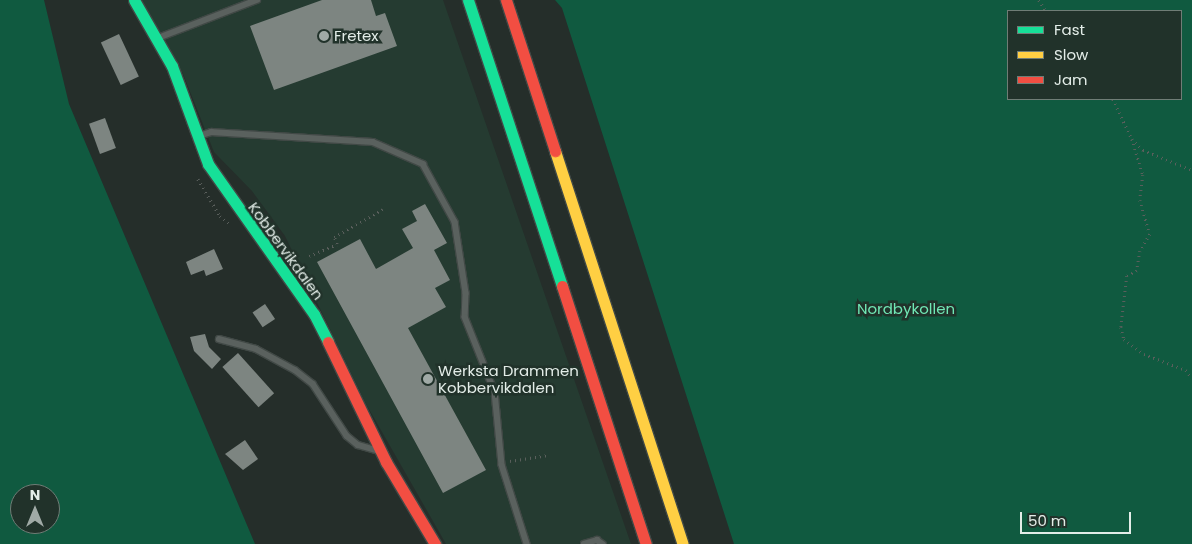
<!DOCTYPE html>
<style>
body{margin:0}
#map{position:relative;width:1192px;height:544px;overflow:hidden;background:#252e2a;font-family:Poppins,sans-serif}
div>[style]{position:absolute}
[style*='--x']{left:calc(var(--x)*1px);top:calc(var(--y)*1px);width:calc(var(--w)*1px);rotate:calc(var(--a)*1deg)}
.built>*{inset:0;background:#253b31}
.green>*{inset:0;background:#105a40}
.building>*{inset:0;background:#7d8581;transform-origin:0 0}
.path>*{height:2.5px;margin-top:-1.25px;transform-origin:0;background:repeating-linear-gradient(90deg,#5a5f5c 0 1px,transparent 0 5px)}
.roads{filter:drop-shadow(1px 0 #414946) drop-shadow(-1px 0 #414946) drop-shadow(0 1px #414946) drop-shadow(0 -1px #414946)}
.lane>*{height:5.5px;margin:-2.75px;padding:0 2.75px;transform-origin:2.75px;border-radius:2.75px;background:#5a615e}
.fast>*{height:11px;margin:-5.5px;padding:0 5.5px;transform-origin:5.5px;border-radius:5.5px;background:#16e098}
.slow>*{height:11px;margin:-5.5px;padding:0 5.5px;transform-origin:5.5px;border-radius:5.5px;background:#ffcf43}
.jam>*{height:11px;margin:-5.5px;padding:0 5.5px;transform-origin:5.5px;border-radius:5.5px;background:#f24e42}
.dots>*{width:14px;height:14px;translate:-50% -50%;box-sizing:border-box;border:2px solid #21322a;border-radius:50%}
span{translate:-50% -50%;white-space:nowrap;text-align:center;line-height:1.15;-webkit-text-stroke:5px #21322a;paint-order:stroke}
.poi-label{font-size:15px;color:#e3ede8}
.left{translate:0 -50%;text-align:left}
.street-label{font-size:15px;color:#e3ede8}
.park-label{font-size:15px;color:#70e7b5}
.legend{position:absolute;left:1007px;top:10px;width:175px;height:90px;box-sizing:border-box;background:#21322a;border:1px solid #6f7d76;margin:0;padding:6px 9px;list-style:none;font-size:15px;color:#e3ede8}
.legend li{display:flex;align-items:center;gap:10px;height:25px}
.legend b{width:25px;border:1px solid #6f7d76}
.north{position:absolute;left:10px;top:484px;width:50px;height:50px;box-sizing:border-box;background:#21322a;border:1px solid #6f7d76;border-radius:50%;rotate:0deg;font-size:14px;font-weight:700;line-height:20px;text-align:center;color:#e3ede8}
.north::after{content:'';display:block;margin:auto;width:18px;height:22px;background:#a0aaa6;clip-path:polygon(50% 0,100% 100%,50% 72%,0 100%)}
.scale{position:absolute;left:1020px;top:512px;width:111px;height:22px;box-sizing:border-box;border:2px solid #e3ede8;border-top:0;padding-left:6px;font-size:15px;line-height:18px;white-space:nowrap;color:#e3ede8;-webkit-text-stroke:4px #21322a;paint-order:stroke}
</style>
<div id="map">
<div class="built">
<div style="clip-path:polygon(140px 0,443px 0,631px 544px,446px 544px,366px 404px,285px 236px,252px 191px,214px 152px,183px 74px)"></div>
</div>
<div class="green">
<div style="clip-path:polygon(evenodd,0 0,44px 0,69px 104px,255px 544px,0 544px,0 0,20px 494px,50px 494px,50px 524px,20px 524px,20px 494px)"></div>
<div style="clip-path:polygon(evenodd,555px 0,1192px 0,1192px 544px,734px 544px,562px 8px,555px 0,1008px 11px,1181px 11px,1181px 99px,1008px 99px,1008px 11px)"></div>
</div>
<div class="building">
<div style="clip-path:polygon(322px 0,371px 0,376px 16px,385px 13px,397px 46px,274px 90px,250px 26px)"></div>
<div style="left:119px;top:34px;width:47px;height:20px;rotate:65deg"></div>
<div style="left:105px;top:118px;width:32px;height:17px;rotate:70deg"></div>
<div style="clip-path:polygon(425px 204px,447px 243px,434px 250px,450px 280px,435px 288px,446px 307px,408px 328px,486px 470px,443px 493px,317px 262px,360px 239px,376px 269px,413px 248px,402px 229px,417px 221px,412px 211px)"></div>
<div style="clip-path:polygon(214px 249px,223px 269px,206px 276px,204px 270px,191px 275px,186px 262px)"></div>
<div style="left:265px;top:304px;width:18px;height:15px;rotate:56deg"></div>
<div style="clip-path:polygon(205px 334px,209px 347px,221px 359px,212px 369px,194px 351px,190px 337px)"></div>
<div style="left:238px;top:353px;width:54px;height:21px;rotate:48deg"></div>
<div style="clip-path:polygon(245px 440px,258px 459px,243px 470px,225px 454px)"></div>
</div>
<div class="path">
<div style="--x:1039;--y:0;--w:13;--a:58"></div>
<div style="--x:1113;--y:99;--w:44;--a:64.6"></div>
<div style="--x:1132;--y:139;--w:16;--a:45"></div>
<div style="--x:1143;--y:150;--w:53;--a:22.2"></div>
<div style="--x:1132;--y:139;--w:38;--a:73"></div>
<div style="--x:1143;--y:175;--w:25;--a:97"></div>
<div style="--x:1140;--y:200;--w:35;--a:74"></div>
<div style="--x:1150;--y:234;--w:20;--a:120"></div>
<div style="--x:1140;--y:251;--w:20;--a:99"></div>
<div style="--x:1137;--y:271;--w:11;--a:153"></div>
<div style="--x:1127;--y:276;--w:51;--a:96.7"></div>
<div style="--x:1121;--y:327;--w:12;--a:76"></div>
<div style="--x:1124;--y:339;--w:25;--a:37"></div>
<div style="--x:1144;--y:354;--w:45;--a:20.9"></div>
<div style="--x:1186;--y:370;--w:10;--a:53"></div>
<div style="--x:198;--y:179;--w:43;--a:59.3"></div>
<div style="--x:220;--y:216;--w:14;--a:39"></div>
<div style="--x:309;--y:256;--w:30;--a:-23"></div>
<div style="--x:337;--y:244;--w:8;--a:-113"></div>
<div style="--x:334;--y:237;--w:56;--a:-29.7"></div>
<div style="--x:510;--y:461;--w:39;--a:-9"></div>
</div>
<div class="roads">
<div class="lane">
<div style="--x:158;--y:38;--w:106;--a:-21"></div>
<div style="--x:199;--y:136;--w:13;--a:-18"></div>
<div style="--x:211;--y:132;--w:162;--a:3.5"></div>
<div style="--x:373;--y:142;--w:55;--a:23.7"></div>
<div style="--x:423;--y:164;--w:66;--a:61.1"></div>
<div style="--x:455;--y:222;--w:72;--a:81.2"></div>
<div style="--x:466;--y:293;--w:24;--a:92"></div>
<div style="--x:465;--y:317;--w:81;--a:68.2"></div>
<div style="--x:495;--y:392;--w:73;--a:84.5"></div>
<div style="--x:502;--y:465;--w:83;--a:72.4"></div>
<div style="--x:219;--y:339;--w:38;--a:15"></div>
<div style="--x:256;--y:349;--w:44;--a:28.3"></div>
<div style="--x:295;--y:370;--w:23;--a:38"></div>
<div style="--x:313;--y:384;--w:62;--a:56.8"></div>
<div style="--x:347;--y:436;--w:14;--a:39"></div>
<div style="--x:358;--y:445;--w:22;--a:16"></div>
<div style="--x:584;--y:544;--w:14;--a:-17"></div>
<div style="--x:597;--y:540;--w:7;--a:34"></div>
</div>
<div class="fast">
<div style="--x:134;--y:0;--w:76;--a:60.1"></div>
<div style="--x:172;--y:66;--w:104;--a:69.8"></div>
<div style="--x:208;--y:164;--w:184;--a:54.8"></div>
<div style="--x:314;--y:314;--w:31;--a:63"></div>
<div style="--x:468;--y:0;--w:301;--a:71.8"></div>
</div>
<div class="slow">
<div style="--x:555;--y:151;--w:413;--a:72"></div>
</div>
<div class="jam">
<div style="--x:506;--y:0;--w:159;--a:72"></div>
<div style="--x:562;--y:286;--w:271;--a:72"></div>
<div style="--x:328;--y:342;--w:133;--a:64.2"></div>
<div style="--x:386;--y:462;--w:96;--a:59.1"></div>
</div>
</div>
<div class="dots">
<div style="left:324px;top:36px;background:#a0aaa6"></div>
<div style="left:428px;top:379px;background:#a0aaa6"></div>
</div>
<div class="poi-label">
<span class="left" style="left:334px;top:36px">Fretex</span>
<span class="left" style="left:438px;top:379px">Werksta Drammen<br>Kobbervikdalen</span>
</div>
<div class="street-label">
<span style="left:286px;top:251px;rotate:54deg">Kobbervikdalen</span>
</div>
<div class="park-label">
<span style="left:906px;top:309px">Nordbykollen</span>
</div>
<ul class="legend">
<li><b style="height:6px;background:#16e098"></b>Fast</li>
<li><b style="height:6px;background:#ffcf43"></b>Slow</li>
<li><b style="height:6px;background:#f24e42"></b>Jam</li>
</ul>
<div class="north">N</div>
<div class="scale">50 m</div>
</div>
